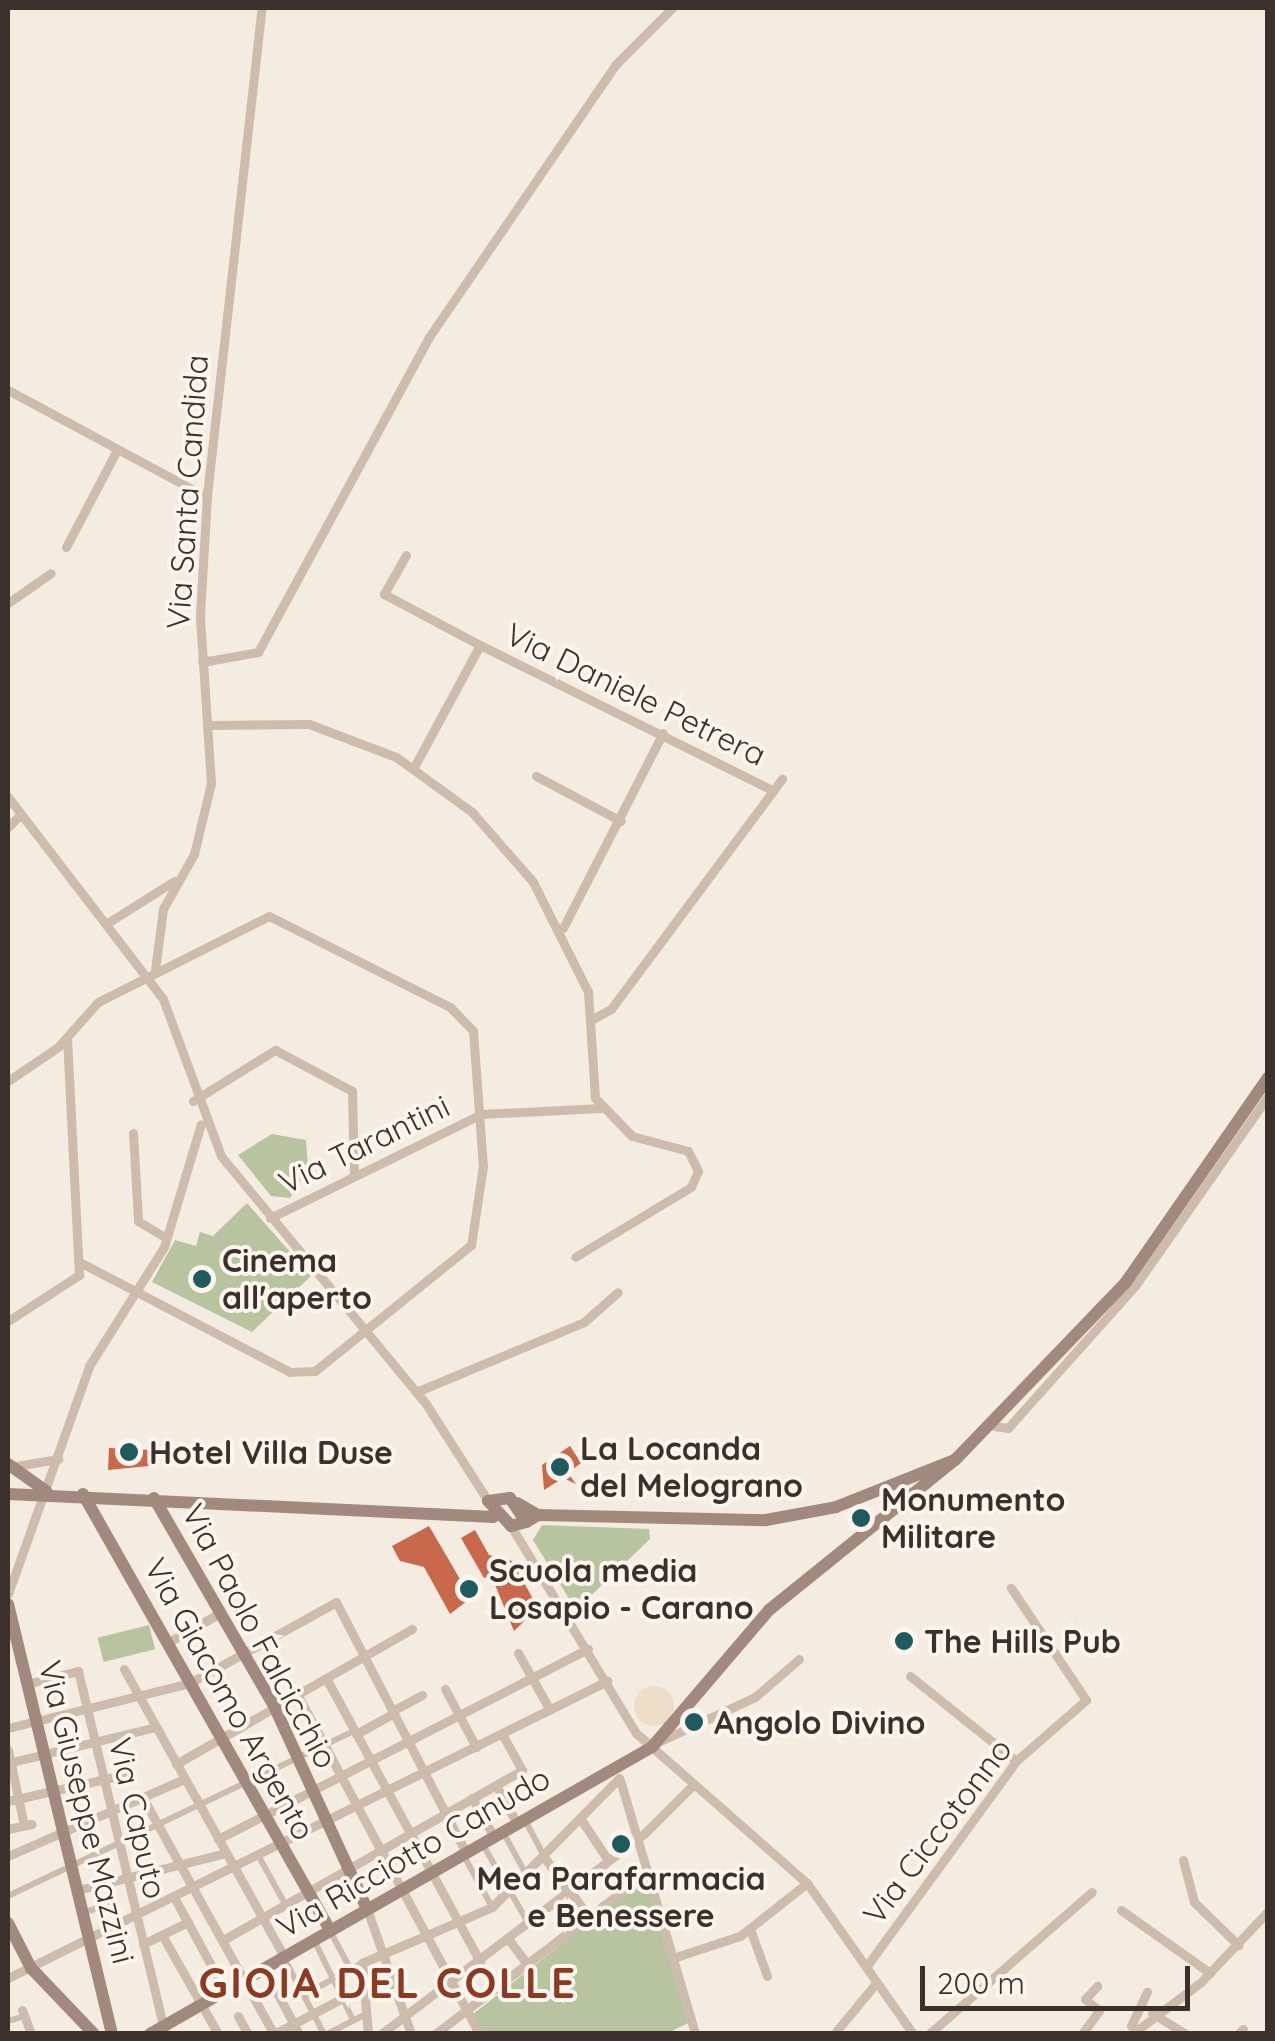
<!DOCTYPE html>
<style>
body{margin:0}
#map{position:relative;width:1275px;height:2041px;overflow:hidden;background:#f4ebe1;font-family:Quicksand,sans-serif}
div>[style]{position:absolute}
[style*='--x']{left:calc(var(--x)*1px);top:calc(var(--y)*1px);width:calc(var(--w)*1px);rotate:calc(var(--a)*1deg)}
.green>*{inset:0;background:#b8c4a0;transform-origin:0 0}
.plaza>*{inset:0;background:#ecdcc8}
.round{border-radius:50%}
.building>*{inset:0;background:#c8694b}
.pedestrian>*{height:6px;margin:-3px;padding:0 3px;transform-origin:3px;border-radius:3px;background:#cdbbac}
.minor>*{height:9px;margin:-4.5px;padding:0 4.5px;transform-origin:4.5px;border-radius:4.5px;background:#cdbbac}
.secondary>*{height:12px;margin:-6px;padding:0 6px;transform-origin:6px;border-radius:6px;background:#a18a7d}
.dots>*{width:28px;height:28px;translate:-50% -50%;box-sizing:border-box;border:5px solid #fbf5ee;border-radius:50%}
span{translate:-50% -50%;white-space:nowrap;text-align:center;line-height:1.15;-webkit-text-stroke:8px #fbf5ee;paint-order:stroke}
.street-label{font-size:32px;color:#3b302b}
.poi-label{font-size:32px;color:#3b302b;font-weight:700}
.left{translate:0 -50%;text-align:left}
.district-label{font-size:42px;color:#8c3b22;font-weight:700;letter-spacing:2.5px}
.frame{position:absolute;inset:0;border:10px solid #3b302b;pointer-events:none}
.scale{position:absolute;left:920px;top:1966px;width:270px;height:45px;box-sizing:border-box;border:5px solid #3b302b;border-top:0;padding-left:12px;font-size:30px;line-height:35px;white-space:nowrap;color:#3b302b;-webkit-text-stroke:8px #fbf5ee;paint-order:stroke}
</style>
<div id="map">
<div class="green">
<div style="clip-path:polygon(272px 1134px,306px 1140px,308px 1169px,290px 1198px,271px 1196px,238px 1155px)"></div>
<div style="clip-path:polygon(247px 1203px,311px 1276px,252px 1332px,152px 1282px,175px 1240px,196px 1246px,200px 1232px,213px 1236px)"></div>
<div style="clip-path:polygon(542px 1525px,649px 1529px,650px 1539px,576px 1610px,533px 1540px)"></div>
<div style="left:149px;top:1625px;width:25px;height:53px;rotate:76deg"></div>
<div style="clip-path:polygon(645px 1878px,688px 2023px,668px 2033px,482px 2034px,472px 2015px)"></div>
</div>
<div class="plaza">
<div class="round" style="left:634px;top:1686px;width:40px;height:40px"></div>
</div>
<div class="building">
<div style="clip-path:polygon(570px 1446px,581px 1463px,568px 1473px,576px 1484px,563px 1478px,544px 1490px,542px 1465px)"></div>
<div style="clip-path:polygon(109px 1448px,150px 1450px,149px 1466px,108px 1470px)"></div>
<div style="clip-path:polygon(429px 1526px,471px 1598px,450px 1614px,424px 1567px,400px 1561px,392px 1546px)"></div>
<div style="clip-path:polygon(475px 1530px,489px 1555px,512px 1561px,538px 1608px,514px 1631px,491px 1575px,484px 1578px,461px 1538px)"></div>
</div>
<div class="pedestrian">
<div style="--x:525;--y:1820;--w:41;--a:62.2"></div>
<div style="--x:503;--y:1832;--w:48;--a:61.3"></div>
<div style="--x:483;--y:1845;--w:91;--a:59.8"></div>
<div style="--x:258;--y:1855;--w:56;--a:61.1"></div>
<div style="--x:464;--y:1856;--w:58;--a:61.2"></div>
<div style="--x:8;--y:1896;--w:383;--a:-25.5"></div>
<div style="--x:84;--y:1912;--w:27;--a:-15"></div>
<div style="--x:330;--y:1931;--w:44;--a:61.7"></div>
<div style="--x:314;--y:1940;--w:89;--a:64"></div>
<div style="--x:284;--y:1958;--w:86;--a:62.2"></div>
<div style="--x:304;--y:1995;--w:66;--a:-28.9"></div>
<div style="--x:8;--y:2021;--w:17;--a:-17"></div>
<div style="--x:327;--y:2034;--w:46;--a:-27.1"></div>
</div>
<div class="minor">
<div style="--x:8;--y:390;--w:226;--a:28.3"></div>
<div style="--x:66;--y:547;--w:110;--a:-62.3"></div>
<div style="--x:406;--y:555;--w:45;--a:119.4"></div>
<div style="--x:384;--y:594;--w:109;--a:28"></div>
<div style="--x:480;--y:645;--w:139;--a:118.4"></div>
<div style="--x:8;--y:603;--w:52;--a:-34.9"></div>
<div style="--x:480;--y:645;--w:324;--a:26.4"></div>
<div style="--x:202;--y:662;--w:57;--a:-10.1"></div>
<div style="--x:258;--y:652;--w:358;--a:-61.5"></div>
<div style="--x:429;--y:337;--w:330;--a:-55.6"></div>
<div style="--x:615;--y:65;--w:81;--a:-45"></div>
<div style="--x:211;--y:725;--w:98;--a:-0.6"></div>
<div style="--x:309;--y:724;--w:93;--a:20.8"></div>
<div style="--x:396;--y:757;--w:94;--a:35.9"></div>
<div style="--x:472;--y:812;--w:93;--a:48.9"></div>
<div style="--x:533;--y:882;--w:123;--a:63.4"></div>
<div style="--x:588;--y:992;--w:106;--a:86.2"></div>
<div style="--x:595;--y:1098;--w:53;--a:45.8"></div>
<div style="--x:632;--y:1136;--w:58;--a:15"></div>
<div style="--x:688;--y:1151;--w:22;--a:63"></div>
<div style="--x:698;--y:1171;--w:17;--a:114"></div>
<div style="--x:691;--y:1187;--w:135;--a:148.9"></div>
<div style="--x:536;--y:776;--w:96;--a:27.9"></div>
<div style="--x:8;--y:797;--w:255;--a:52.5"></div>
<div style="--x:163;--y:999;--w:167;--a:69.7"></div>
<div style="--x:221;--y:1156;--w:322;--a:50.4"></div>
<div style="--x:426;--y:1404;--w:115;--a:57.4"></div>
<div style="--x:8;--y:827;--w:17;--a:-45"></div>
<div style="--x:109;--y:922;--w:77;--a:-32.2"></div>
<div style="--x:563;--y:928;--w:219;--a:-62.9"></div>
<div style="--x:155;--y:970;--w:62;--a:-82.5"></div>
<div style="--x:163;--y:909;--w:63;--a:-60.6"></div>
<div style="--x:194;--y:854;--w:73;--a:-76.5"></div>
<div style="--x:211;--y:783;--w:167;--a:-93.8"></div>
<div style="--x:200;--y:616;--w:121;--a:-86.7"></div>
<div style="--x:207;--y:495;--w:490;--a:-83.6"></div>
<div style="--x:591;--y:1020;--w:23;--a:-29"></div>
<div style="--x:611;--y:1009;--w:287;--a:-53.4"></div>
<div style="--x:8;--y:1081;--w:60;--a:-34.2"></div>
<div style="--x:58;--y:1047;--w:60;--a:-48.4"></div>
<div style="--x:98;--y:1002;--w:191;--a:-26.7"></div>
<div style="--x:269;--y:916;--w:203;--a:26.7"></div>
<div style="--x:450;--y:1007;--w:33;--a:46"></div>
<div style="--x:473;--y:1031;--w:135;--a:85.8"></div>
<div style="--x:483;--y:1166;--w:80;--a:98.6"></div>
<div style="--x:471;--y:1245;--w:201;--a:141.1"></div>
<div style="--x:315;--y:1371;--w:25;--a:178"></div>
<div style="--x:290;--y:1372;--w:237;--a:-152.4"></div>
<div style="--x:193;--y:1101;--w:97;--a:-31.9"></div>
<div style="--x:275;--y:1050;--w:87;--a:28"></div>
<div style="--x:352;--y:1091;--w:85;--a:88.7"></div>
<div style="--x:133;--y:1133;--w:88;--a:86.7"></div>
<div style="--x:138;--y:1221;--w:33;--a:31"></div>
<div style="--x:270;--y:1218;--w:235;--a:-26.2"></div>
<div style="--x:481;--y:1114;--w:120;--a:-2.9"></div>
<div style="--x:8;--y:1321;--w:85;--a:-32.9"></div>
<div style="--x:79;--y:1275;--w:238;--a:-92.9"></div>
<div style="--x:416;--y:1392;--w:182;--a:-22.6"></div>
<div style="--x:584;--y:1322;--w:45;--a:-41.4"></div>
<div style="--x:994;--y:1426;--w:14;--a:8"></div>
<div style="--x:1008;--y:1428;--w:191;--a:-48.2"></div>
<div style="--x:1135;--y:1286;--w:232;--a:-55"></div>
<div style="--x:16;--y:1466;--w:43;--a:-9.5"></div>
<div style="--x:511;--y:1526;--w:242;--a:58.9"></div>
<div style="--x:636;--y:1733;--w:227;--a:41.3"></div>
<div style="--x:807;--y:1883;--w:184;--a:54.9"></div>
<div style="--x:8;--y:1594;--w:242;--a:-70.4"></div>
<div style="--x:89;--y:1366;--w:141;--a:-57.8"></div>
<div style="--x:164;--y:1247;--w:128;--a:-73.3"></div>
<div style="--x:167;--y:1643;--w:61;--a:-29.5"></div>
<div style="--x:518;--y:1653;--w:65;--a:60.7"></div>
<div style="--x:124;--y:1669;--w:329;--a:60.9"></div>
<div style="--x:910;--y:1676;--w:136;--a:38.7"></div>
<div style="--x:326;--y:1678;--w:323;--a:61.5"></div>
<div style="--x:27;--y:1684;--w:53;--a:-14.3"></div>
<div style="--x:78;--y:1671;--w:373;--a:76.5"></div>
<div style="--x:445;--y:1689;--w:66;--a:61.9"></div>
<div style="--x:297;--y:1694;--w:386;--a:61.8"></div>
<div style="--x:392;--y:1711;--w:34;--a:-28"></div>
<div style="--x:8;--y:1728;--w:187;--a:-13.9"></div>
<div style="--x:190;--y:1683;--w:167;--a:-29"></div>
<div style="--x:336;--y:1602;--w:283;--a:62.6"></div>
<div style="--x:356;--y:1734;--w:43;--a:-28.9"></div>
<div style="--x:654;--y:1744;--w:111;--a:-25"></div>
<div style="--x:755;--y:1697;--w:58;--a:-40.8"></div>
<div style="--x:8;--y:1750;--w:77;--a:78"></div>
<div style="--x:8;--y:1763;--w:152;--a:-13.7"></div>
<div style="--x:176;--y:1764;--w:272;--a:-29.8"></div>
<div style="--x:620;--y:1780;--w:265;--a:73.5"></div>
<div style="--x:496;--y:1785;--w:44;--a:61.7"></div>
<div style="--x:143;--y:1798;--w:270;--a:61"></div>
<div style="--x:472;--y:1798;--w:45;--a:60.6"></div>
<div style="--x:8;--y:1801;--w:126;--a:-12.8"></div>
<div style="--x:582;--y:1821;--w:47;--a:56.3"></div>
<div style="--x:8;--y:1829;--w:24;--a:-12"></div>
<div style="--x:218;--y:1839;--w:416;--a:-27.2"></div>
<div style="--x:8;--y:1856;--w:192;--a:-23.6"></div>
<div style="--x:545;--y:1858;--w:41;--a:55.9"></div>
<div style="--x:1183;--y:1860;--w:43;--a:75.3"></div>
<div style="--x:1194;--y:1902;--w:62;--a:44.3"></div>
<div style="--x:78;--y:1890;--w:153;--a:-14"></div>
<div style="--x:570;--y:1891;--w:32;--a:54"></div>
<div style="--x:174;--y:1897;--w:107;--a:61.5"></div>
<div style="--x:367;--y:1909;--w:133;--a:70.6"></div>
<div style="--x:1121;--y:1910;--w:109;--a:35.3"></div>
<div style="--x:750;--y:1929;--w:50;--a:70.1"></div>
<div style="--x:162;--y:1935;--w:114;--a:60.5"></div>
<div style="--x:223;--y:1940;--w:344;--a:-29.6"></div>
<div style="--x:522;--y:1770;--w:41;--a:-119.1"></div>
<div style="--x:509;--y:1940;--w:31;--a:53"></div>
<div style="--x:143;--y:1944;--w:50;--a:-26.1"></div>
<div style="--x:673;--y:1958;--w:71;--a:-18.2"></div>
<div style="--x:740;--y:1936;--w:85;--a:-38.3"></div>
<div style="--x:866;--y:1967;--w:255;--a:-53.9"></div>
<div style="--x:1016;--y:1761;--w:93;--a:-41.1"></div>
<div style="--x:1086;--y:1700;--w:135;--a:-123.8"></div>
<div style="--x:264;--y:1968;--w:75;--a:62.1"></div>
<div style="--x:8;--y:1978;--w:669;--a:-26.37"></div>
<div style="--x:22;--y:2010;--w:26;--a:69"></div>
<div style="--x:1152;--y:2013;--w:39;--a:32"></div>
<div style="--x:238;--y:2016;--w:21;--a:61"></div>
<div style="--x:1131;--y:2026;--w:38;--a:-65"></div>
<div style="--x:274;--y:2034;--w:104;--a:-27.6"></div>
<div style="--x:368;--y:2034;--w:71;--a:-94.8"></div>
<div style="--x:362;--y:1963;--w:142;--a:-23.3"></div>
<div style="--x:492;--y:1907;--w:181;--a:-45.4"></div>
<div style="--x:381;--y:2034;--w:332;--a:-37.3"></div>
<div style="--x:645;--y:1833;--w:69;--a:-45"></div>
<div style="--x:435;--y:2034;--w:268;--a:-37.3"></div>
<div style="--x:834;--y:2034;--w:66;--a:-50.5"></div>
<div style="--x:929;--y:2034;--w:216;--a:-41.1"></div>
<div style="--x:1082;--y:2034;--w:29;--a:-54"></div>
<div style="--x:1099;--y:2011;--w:18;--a:-139"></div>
<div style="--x:1085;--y:1999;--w:18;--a:-47"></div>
<div style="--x:1132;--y:2034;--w:85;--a:-36.9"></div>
<div style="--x:1200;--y:1983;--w:99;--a:-46.6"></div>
<div style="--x:1238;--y:2034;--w:7;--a:-45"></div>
</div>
<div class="secondary">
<div style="--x:8;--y:1464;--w:47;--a:35.4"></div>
<div style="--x:8;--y:1494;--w:486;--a:2.7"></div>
<div style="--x:83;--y:1494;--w:501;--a:60.47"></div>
<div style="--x:154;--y:1498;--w:242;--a:60"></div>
<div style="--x:275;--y:1708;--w:221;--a:65.4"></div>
<div style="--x:517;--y:1503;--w:24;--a:30"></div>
<div style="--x:538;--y:1515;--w:228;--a:1.3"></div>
<div style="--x:766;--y:1520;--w:71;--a:-10.5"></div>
<div style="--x:836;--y:1507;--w:128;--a:-21.6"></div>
<div style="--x:955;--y:1460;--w:247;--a:-46.1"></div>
<div style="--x:1126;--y:1282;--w:249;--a:-55.2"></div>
<div style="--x:526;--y:1522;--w:29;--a:-124"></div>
<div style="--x:510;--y:1498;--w:22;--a:172"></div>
<div style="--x:488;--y:1501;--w:34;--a:47"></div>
<div style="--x:511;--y:1526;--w:16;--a:-15"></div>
<div style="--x:526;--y:1522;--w:14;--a:-30"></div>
<div style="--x:8;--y:1604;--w:442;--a:76.4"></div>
<div style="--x:8;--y:1923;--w:51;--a:62.9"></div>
<div style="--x:31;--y:1968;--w:91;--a:46.3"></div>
<div style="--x:150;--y:2034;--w:578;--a:-29.76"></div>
<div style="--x:652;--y:1747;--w:180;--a:-49.5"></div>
<div style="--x:769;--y:1610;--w:239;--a:-38.9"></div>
</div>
<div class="dots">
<div style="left:202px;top:1279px;background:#1f5a5e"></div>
<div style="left:129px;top:1452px;background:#1f5a5e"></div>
<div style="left:560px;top:1467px;background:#1f5a5e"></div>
<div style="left:861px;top:1518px;background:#1f5a5e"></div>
<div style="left:469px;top:1589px;background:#1f5a5e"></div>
<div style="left:904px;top:1641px;background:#1f5a5e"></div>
<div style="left:694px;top:1722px;background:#1f5a5e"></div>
<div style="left:621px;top:1844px;background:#1f5a5e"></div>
</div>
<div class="street-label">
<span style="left:187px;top:492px;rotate:-86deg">Via Santa Candida</span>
<span style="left:636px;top:694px;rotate:26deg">Via Daniele Petrera</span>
<span style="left:364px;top:1144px;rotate:-26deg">Via Tarantini</span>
<span style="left:260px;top:1636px;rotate:62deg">Via Paolo Falcicchio</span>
<span style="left:230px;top:1699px;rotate:61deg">Via Giacomo Argento</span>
<span style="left:87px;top:1812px;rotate:76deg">Via Giuseppe Mazzini</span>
<span style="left:138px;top:1818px;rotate:77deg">Via Caputo</span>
<span style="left:937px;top:1831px;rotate:-53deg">Via Ciccotonno</span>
<span style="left:413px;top:1852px;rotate:-30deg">Via Ricciotto Canudo</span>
</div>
<div class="poi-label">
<span class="left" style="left:222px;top:1279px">Cinema<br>all'aperto</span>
<span class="left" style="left:580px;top:1467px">La Locanda<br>del Melograno</span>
<span class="left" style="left:149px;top:1452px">Hotel Villa Duse</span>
<span class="left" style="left:881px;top:1518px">Monumento<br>Militare</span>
<span class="left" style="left:489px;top:1589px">Scuola media<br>Losapio - Carano</span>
<span class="left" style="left:924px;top:1641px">The Hills Pub</span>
<span class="left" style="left:714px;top:1722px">Angolo Divino</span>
<span style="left:621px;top:1897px">Mea Parafarmacia<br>e Benessere</span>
</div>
<div class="district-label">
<span style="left:388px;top:1983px">GIOIA DEL COLLE</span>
</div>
<div class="frame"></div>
<div class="scale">200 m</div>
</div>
